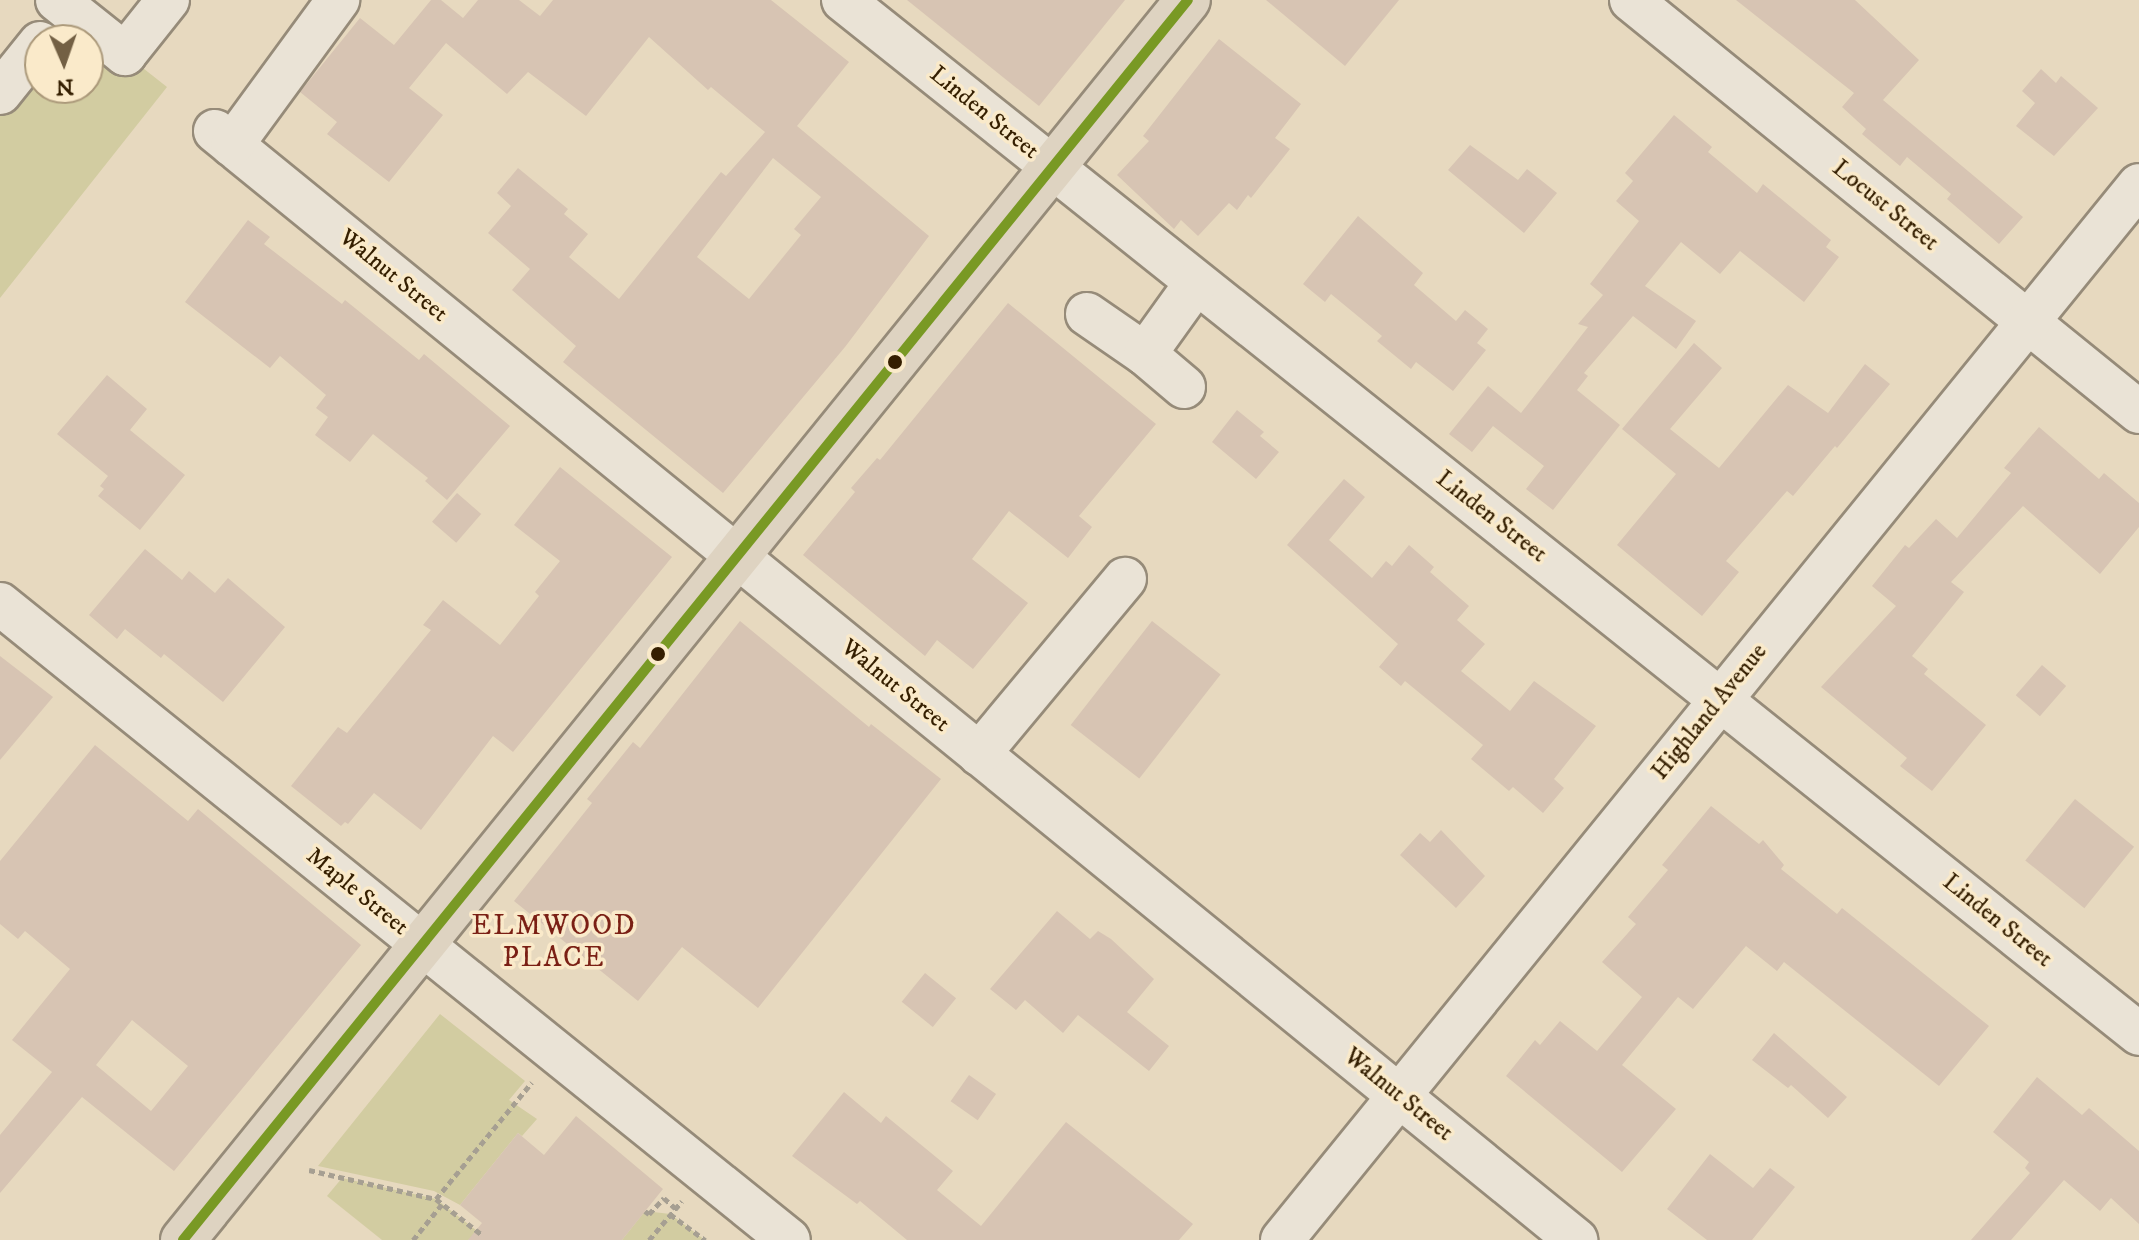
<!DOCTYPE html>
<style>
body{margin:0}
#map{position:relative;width:2139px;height:1240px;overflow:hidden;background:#e7d9bf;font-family:"IM FELL DW Pica",serif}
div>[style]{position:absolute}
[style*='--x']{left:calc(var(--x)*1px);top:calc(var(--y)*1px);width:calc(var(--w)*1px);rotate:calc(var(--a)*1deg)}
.green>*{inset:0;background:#d2cca1}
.building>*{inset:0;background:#d7c4b3;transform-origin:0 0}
.path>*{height:5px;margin-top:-2.5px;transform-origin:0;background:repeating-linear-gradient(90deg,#a69f92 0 6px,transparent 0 10px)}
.roads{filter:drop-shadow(2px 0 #968b79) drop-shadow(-2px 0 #968b79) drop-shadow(0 2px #968b79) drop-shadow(0 -2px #968b79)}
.minor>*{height:42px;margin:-21px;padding:0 21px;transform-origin:21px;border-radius:21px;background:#eae3d6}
.major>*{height:44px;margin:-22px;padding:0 22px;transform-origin:22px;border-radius:22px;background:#ded3c1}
.bus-1>*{height:10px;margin:-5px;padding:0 5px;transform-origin:5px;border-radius:5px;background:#799924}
.dots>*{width:22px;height:22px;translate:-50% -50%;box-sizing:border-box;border:4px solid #faeaca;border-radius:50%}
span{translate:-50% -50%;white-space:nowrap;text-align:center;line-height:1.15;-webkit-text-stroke:7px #faeaca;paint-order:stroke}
.street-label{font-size:24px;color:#351f01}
.quarter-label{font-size:28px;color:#7a1f14;letter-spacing:2px}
.north{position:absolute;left:24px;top:24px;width:80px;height:80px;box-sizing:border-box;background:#faeaca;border:2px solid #ab997a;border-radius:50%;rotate:178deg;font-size:22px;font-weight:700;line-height:32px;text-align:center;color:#351f01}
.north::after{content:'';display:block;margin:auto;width:28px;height:36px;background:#736044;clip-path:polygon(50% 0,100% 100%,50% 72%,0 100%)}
</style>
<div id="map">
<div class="green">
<div style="clip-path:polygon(68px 9px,167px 87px,0 298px,0 93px,40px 43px,40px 88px,88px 88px,88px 40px,43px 40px)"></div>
<div style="clip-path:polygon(440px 1014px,525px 1081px,509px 1100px,537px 1119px,522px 1136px,518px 1133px,460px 1205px,434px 1191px,318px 1166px)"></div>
<div style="clip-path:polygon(342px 1178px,436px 1199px,481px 1234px,468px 1240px,382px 1240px,327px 1196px)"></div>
<div style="clip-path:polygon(645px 1211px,670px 1214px,705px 1240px,622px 1240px)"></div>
</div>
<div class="building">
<div style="clip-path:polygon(evenodd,431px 0,441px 0,463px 18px,478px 0,519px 0,540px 16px,553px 0,771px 0,849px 62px,797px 126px,929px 236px,845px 347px,723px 493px,563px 362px,576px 346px,512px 290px,530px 269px,488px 233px,511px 206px,497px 193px,518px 168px,568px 209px,564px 214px,588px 234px,569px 257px,619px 299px,721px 172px,726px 176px,765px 132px,711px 87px,708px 90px,649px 37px,586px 116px,528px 72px,507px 94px,446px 43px,409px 88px,443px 115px,389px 182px,327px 134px,337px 122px,300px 92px,360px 18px,394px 45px,431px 0,773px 158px,821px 197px,794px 229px,801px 235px,749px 299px,697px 257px,773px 158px)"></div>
<div style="clip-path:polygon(907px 0,1125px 0,1039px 106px)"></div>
<div style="clip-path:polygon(1266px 0,1399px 0,1345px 66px)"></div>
<div style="clip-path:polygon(1736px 0,1855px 0,1919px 60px,1883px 100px,2023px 217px,1999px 244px,1947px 199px,1951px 194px,1907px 157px,1900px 166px,1862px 134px,1866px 129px,1842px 107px,1854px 93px)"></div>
<div style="clip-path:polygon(1219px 39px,1301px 104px,1275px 138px,1290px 149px,1251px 198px,1248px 195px,1237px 210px,1229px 203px,1198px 236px,1181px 220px,1174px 229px,1117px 175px,1149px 141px,1143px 136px)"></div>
<div style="clip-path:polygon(2041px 69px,2056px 83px,2061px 76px,2098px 108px,2054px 156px,2016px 126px,2035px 103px,2022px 91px)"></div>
<div style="clip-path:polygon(1674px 115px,1712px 147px,1708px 152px,1757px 193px,1763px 184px,1831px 240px,1826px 247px,1839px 257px,1804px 302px,1740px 251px,1720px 274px,1681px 242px,1645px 286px,1696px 321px,1676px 349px,1633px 316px,1584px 373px,1588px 376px,1577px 390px,1620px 425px,1553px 510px,1526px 489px,1544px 466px,1493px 426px,1472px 452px,1449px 434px,1488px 386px,1521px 413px,1588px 327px,1578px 324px,1603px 295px,1590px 284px,1639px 221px,1616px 201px,1633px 181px,1625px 173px)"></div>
<div style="clip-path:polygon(1470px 145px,1518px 180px,1527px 169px,1557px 193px,1524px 233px,1448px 170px)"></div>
<div style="clip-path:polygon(1358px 216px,1423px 273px,1414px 285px,1456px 321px,1465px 310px,1488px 329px,1477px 343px,1486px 350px,1453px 391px,1416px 362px,1411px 369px,1377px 341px,1382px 336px,1331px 294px,1325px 302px,1303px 284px)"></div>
<div style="clip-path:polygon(248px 220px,270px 237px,264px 244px,342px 304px,345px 300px,419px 360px,424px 354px,510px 426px,447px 500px,425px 481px,428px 478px,373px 434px,350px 462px,315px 435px,328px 417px,316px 408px,326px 395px,280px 356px,270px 368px,185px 302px)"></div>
<div style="clip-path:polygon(1008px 303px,1156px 424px,1079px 516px,1092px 527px,1068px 558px,1009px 511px,972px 559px,1028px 603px,973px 669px,937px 640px,925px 656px,803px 555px,855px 492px,851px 488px,877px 458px,880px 460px)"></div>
<div style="clip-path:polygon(1694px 343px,1722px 368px,1670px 429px,1719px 468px,1788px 385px,1828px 413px,1865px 364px,1890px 384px,1837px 448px,1835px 446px,1793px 496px,1787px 491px,1726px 561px,1739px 572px,1702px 616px,1617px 545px,1676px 474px,1622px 429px)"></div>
<div style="clip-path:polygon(107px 375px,147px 409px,130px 430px,185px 475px,140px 530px,98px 496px,104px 489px,100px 486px,108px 476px,57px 434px)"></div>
<div style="clip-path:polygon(1237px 410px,1264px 432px,1260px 436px,1279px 452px,1256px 479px,1212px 442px)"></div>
<div style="clip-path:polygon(2039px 427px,2099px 479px,2104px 473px,2139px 503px,2139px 527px,2100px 574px,2023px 506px,1951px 582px,1964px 592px,1912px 656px,1928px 669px,1924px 674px,1986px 725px,1932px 791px,1900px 766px,1907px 758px,1821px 687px,1896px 606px,1872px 586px,1905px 545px,1909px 548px,1936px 519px,1957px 538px,2011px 473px,2004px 468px)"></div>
<div style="clip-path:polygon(560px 467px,672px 557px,513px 752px,493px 736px,421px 830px,374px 793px,348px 824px,345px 822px,341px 826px,291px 786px,338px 727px,347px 733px,431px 630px,423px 625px,443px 600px,500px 645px,539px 596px,535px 592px,560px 561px,514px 525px)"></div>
<div style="clip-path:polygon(1344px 479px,1365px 497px,1329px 540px,1372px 578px,1386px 561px,1392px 566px,1409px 545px,1434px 567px,1430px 572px,1469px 606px,1457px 620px,1485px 644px,1461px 671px,1510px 711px,1534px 681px,1596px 726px,1554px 779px,1564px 788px,1543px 813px,1513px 787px,1509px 791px,1471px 759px,1483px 745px,1405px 681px,1401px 686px,1379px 667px,1398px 644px,1287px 545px)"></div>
<div style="left:457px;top:493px;width:32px;height:38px;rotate:41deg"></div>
<div style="clip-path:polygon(145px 549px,182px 580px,189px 571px,215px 593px,228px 578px,285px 627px,223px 702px,164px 654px,161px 658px,125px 629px,117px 639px,89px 615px)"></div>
<div style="clip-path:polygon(740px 621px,869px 727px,871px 724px,941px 779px,758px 1008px,682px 947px,638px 1001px,514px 901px,592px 803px,587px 799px,633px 742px,640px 748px)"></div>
<div style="left:1152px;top:621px;width:87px;height:132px;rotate:38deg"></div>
<div style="clip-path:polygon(0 656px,53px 697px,0 760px)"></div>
<div style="left:2042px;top:665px;width:32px;height:40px;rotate:41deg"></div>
<div style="clip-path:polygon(evenodd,95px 745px,188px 821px,198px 809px,361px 945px,174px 1171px,82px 1097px,0 1193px,0 1135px,52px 1072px,12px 1040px,70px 969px,25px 931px,18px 939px,0 924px,0 861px,95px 745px,132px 1020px,188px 1066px,151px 1111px,96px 1065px,132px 1020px)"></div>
<div style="left:2075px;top:799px;width:76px;height:79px;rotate:39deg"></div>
<div style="clip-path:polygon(1711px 806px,1759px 844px,1763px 840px,1784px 865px,1781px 869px,1837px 914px,1842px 908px,1989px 1026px,1939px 1086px,1784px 962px,1777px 971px,1746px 946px,1693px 1009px,1678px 997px,1622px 1065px,1676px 1109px,1622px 1172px,1506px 1076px,1535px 1040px,1540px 1045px,1560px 1021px,1597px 1051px,1642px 997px,1602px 962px,1636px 924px,1628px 917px,1668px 870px,1662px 865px)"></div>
<div style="clip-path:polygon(1441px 830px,1485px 876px,1456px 908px,1400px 855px,1420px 833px,1430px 842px)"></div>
<div style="clip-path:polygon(1057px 911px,1090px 939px,1098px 931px,1111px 939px,1154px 979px,1127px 1012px,1169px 1046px,1149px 1071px,1078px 1015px,1063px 1033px,1025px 1000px,1016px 1010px,990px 989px)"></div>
<div style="left:925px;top:973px;width:40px;height:37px;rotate:39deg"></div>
<div style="clip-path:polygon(1774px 1033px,1847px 1097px,1828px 1118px,1791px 1085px,1788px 1088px,1752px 1060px)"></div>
<div style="left:969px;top:1075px;width:33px;height:32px;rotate:35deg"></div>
<div style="clip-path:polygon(2037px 1077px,2082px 1115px,2089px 1108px,2139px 1151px,2139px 1224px,2111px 1198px,2100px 1211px,2064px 1180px,2011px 1240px,1971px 1240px,2030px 1173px,2025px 1168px,2029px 1162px,1993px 1132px)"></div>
<div style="clip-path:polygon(844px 1092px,881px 1123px,886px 1116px,953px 1171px,937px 1190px,981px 1226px,1066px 1122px,1193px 1224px,1179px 1240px,907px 1240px,860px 1201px,857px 1204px,792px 1156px)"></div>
<div style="clip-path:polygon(576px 1116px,663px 1189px,622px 1240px,468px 1240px,482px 1223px,460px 1205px,518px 1133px,544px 1155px)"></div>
<div style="clip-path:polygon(1710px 1154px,1753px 1188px,1770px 1168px,1795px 1187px,1752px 1240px,1707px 1240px,1667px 1209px)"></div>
</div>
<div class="path">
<div style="--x:309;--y:1170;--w:130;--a:12.9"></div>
<div style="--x:436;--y:1199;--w:57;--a:37.9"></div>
<div style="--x:436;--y:1199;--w:151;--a:-50.6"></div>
<div style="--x:645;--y:1211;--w:5;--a:37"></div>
<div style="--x:649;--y:1214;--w:22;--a:-47"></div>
<div style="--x:664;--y:1198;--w:15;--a:42"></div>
<div style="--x:670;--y:1214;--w:44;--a:36.6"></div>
<div style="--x:413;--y:1240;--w:46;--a:-51.1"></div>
<div style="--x:649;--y:1240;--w:51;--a:-49.8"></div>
</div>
<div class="roads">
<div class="minor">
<div style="--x:57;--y:0;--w:87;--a:38.5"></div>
<div style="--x:125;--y:54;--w:69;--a:-51.5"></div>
<div style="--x:843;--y:0;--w:1658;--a:38.58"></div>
<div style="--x:1631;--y:0;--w:654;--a:39.04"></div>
<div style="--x:0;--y:93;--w:64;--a:-51.3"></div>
<div style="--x:215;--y:131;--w:1756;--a:39.17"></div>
<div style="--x:232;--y:145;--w:180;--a:-53.8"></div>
<div style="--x:1087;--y:314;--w:70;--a:34.6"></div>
<div style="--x:1184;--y:387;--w:51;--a:-139.8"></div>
<div style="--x:1145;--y:354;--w:87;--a:-54.3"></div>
<div style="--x:0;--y:604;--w:1013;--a:38.87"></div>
<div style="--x:979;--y:754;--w:228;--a:-50.2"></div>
<div style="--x:1282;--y:1240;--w:1359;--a:-50.91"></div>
</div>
<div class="major">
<div style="--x:183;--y:1240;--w:1596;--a:-50.98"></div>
</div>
</div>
<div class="bus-1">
<div style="--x:183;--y:1240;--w:1596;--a:-50.98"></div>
</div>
<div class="dots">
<div style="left:895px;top:362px;background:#351f01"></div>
<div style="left:658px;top:654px;background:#351f01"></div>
</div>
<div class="street-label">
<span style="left:984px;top:113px;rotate:39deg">Linden Street</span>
<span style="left:1885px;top:206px;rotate:39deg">Locust Street</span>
<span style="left:393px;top:276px;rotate:39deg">Walnut Street</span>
<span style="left:1491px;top:517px;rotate:38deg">Linden Street</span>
<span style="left:895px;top:686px;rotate:39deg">Walnut Street</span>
<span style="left:1710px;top:712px;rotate:-51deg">Highland Avenue</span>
<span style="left:357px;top:892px;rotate:39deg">Maple Street</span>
<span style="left:1997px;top:921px;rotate:39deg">Linden Street</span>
<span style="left:1398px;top:1095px;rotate:39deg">Walnut Street</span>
</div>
<div class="quarter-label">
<span style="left:554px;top:942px">ELMWOOD<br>PLACE</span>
</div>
<div class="north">N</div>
</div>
